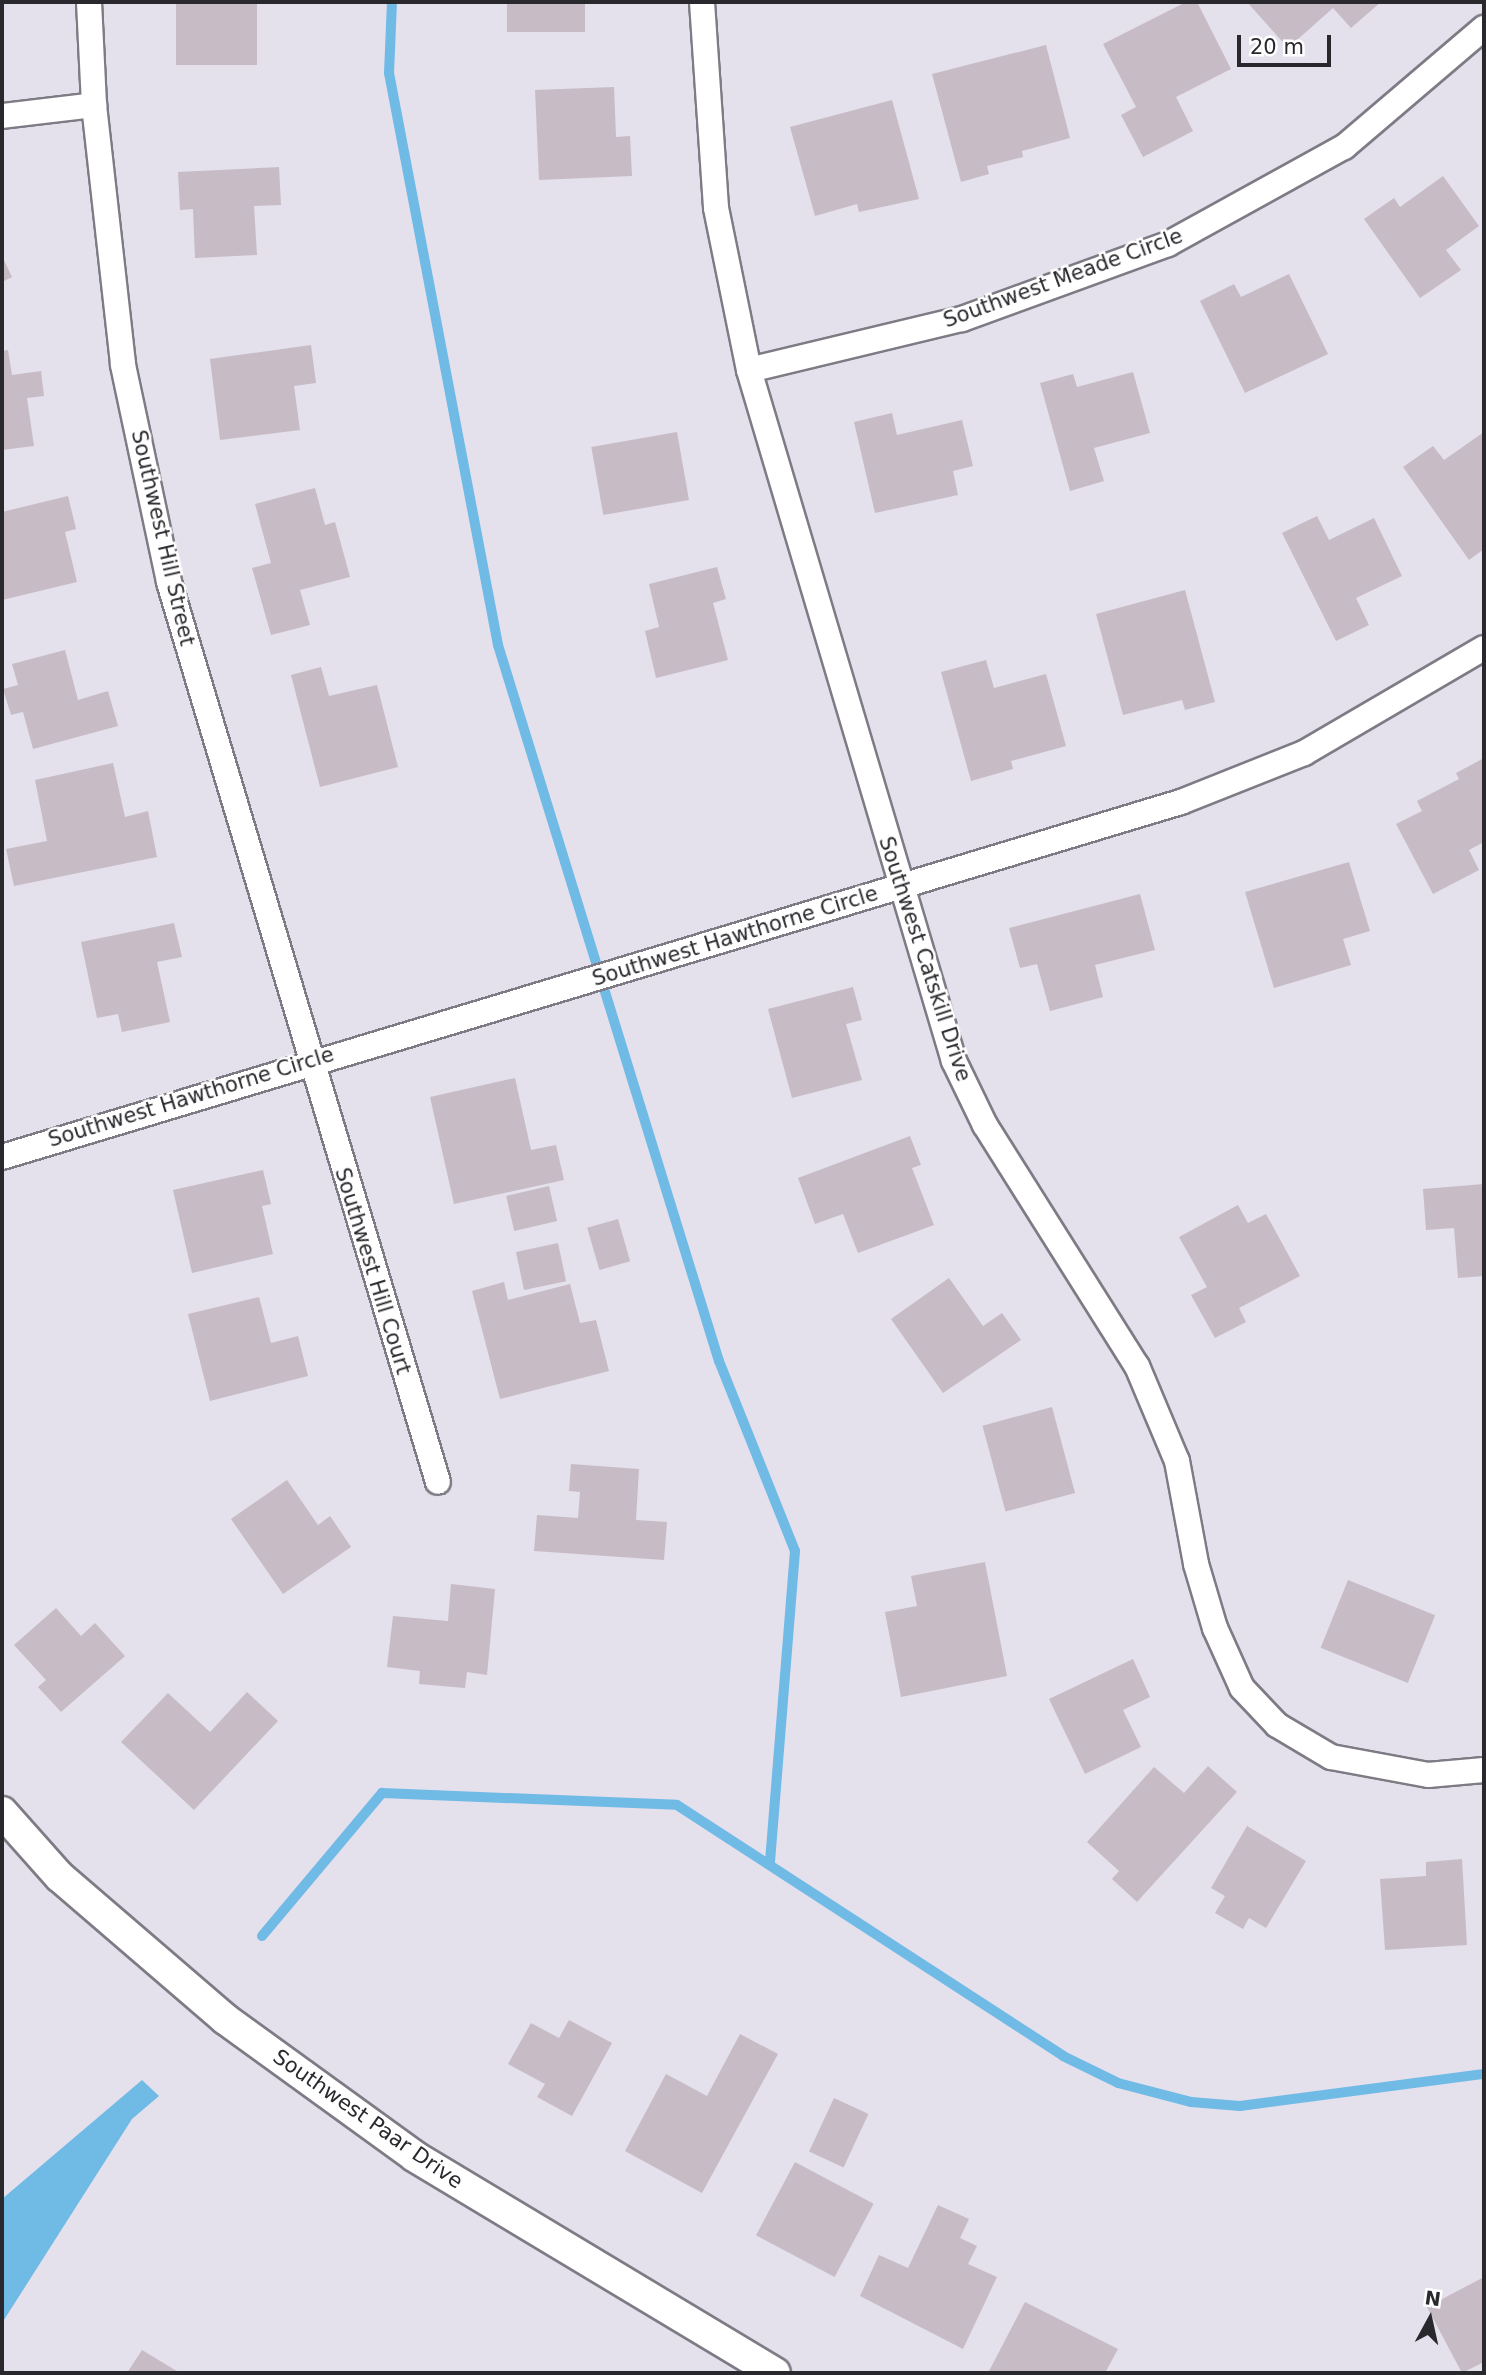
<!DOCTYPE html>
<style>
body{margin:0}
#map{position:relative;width:1486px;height:2375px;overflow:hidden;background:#e4e0ec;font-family:"DejaVu Sans",sans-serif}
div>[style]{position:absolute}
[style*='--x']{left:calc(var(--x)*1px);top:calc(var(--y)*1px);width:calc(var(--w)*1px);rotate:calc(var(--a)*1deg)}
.water>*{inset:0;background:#70bae6}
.stream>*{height:10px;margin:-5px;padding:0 5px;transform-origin:5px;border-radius:5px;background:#70bae6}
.building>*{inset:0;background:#c7bcc5;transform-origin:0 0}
.roads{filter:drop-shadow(2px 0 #7e7b85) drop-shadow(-2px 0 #7e7b85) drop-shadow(0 2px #7e7b85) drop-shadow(0 -2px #7e7b85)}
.minor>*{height:24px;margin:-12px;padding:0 12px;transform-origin:12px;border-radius:12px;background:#fff}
.tertiary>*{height:30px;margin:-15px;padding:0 15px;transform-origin:15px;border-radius:15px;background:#fff}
span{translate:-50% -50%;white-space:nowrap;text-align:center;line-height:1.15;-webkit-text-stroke:5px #fff;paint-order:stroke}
.street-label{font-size:21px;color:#29282d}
.frame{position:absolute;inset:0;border:4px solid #29282d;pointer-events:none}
.north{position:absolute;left:1395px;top:2284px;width:70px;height:70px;-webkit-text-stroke:5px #fff;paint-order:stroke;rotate:8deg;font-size:19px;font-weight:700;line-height:28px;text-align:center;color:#29282d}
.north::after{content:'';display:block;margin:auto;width:24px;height:32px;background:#29282d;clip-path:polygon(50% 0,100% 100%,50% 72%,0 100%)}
.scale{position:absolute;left:1237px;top:35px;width:94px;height:32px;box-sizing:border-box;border:4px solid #29282d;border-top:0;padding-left:9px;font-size:21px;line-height:24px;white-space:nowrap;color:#29282d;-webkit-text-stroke:5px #fff;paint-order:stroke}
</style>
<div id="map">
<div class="water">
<div style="clip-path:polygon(142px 2080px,159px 2096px,132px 2119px,2px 2323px,2px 2199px)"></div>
</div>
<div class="stream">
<div style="--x:392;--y:2;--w:71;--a:92.4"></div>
<div style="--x:389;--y:73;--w:582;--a:79.21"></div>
<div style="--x:498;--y:645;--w:749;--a:72.85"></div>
<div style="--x:719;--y:1361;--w:205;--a:68.2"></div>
<div style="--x:795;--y:1551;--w:312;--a:94.6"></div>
<div style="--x:262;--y:1936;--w:187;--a:-50"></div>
<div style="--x:382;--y:1793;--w:295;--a:2.3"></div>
<div style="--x:677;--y:1805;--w:460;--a:33"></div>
<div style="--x:1063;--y:2056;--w:61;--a:26.1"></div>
<div style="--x:1118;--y:2083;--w:75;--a:14.6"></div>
<div style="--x:1191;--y:2102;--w:49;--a:4.7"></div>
<div style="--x:1240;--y:2106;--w:246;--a:-7.5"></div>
</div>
<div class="building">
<div style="left:176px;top:2px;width:81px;height:63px"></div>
<div style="left:507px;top:2px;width:78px;height:30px"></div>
<div style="clip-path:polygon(1186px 2px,1197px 2px,1231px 69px,1176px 97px,1193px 131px,1143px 157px,1121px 115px,1136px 107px,1103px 44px)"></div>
<div style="clip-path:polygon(1247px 2px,1381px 2px,1351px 28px,1333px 8px,1288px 48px)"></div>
<div style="clip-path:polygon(1046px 45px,1070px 138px,1022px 151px,1023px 157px,987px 166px,989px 174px,961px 182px,932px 74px)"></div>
<div style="clip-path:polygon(614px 87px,616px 137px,630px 136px,632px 176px,539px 180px,535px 90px)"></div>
<div style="clip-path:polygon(892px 100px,919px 199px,859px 212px,857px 204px,815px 216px,790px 127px)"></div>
<div style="clip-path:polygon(279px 167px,281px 205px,254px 206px,257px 255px,195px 258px,193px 209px,180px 210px,178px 172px)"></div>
<div style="clip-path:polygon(1443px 176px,1479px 226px,1446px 250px,1461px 270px,1420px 298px,1364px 219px,1394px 198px,1400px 207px)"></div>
<div style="clip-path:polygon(2px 256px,12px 277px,2px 282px)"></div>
<div style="clip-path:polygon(1289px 274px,1328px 354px,1245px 393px,1200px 301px,1234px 284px,1241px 297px)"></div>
<div style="clip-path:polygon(311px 345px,316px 383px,294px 386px,300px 430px,220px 440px,210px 359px)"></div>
<div style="clip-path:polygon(8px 350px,12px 375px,41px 371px,44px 396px,27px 398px,34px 446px,2px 450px,2px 351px)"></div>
<div style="clip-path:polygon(1133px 372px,1150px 433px,1094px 448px,1104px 481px,1070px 491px,1040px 383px,1073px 374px,1077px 387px)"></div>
<div style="clip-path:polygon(892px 413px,897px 435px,962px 420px,973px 466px,953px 471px,958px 495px,875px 513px,854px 422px)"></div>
<div style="left:677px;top:432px;width:69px;height:87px;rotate:80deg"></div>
<div style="clip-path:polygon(1484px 432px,1484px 549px,1469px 560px,1403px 467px,1433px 446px,1444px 460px)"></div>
<div style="clip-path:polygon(315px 488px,325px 525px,335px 522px,350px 577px,300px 590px,310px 625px,271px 635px,252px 568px,271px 563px,255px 504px)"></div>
<div style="clip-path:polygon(68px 496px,76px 529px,65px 532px,77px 582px,2px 600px,2px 512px)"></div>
<div style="clip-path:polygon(1317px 516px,1329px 540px,1374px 518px,1402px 576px,1356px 598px,1369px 625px,1336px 641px,1282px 533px)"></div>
<div style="clip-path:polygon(717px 567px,726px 599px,713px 603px,728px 660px,656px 678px,645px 631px,659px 627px,649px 584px)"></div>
<div style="clip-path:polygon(1185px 590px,1215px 702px,1185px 710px,1182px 700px,1123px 715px,1096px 614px)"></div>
<div style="clip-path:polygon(65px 650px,78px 700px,108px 691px,118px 726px,33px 749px,23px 712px,11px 715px,3px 689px,18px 685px,12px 664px)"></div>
<div style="clip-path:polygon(986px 660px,994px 688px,1046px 674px,1066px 746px,1011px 761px,1013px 769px,971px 781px,941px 672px)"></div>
<div style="clip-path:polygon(321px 667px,329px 696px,377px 685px,398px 767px,320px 787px,291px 675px)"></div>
<div style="clip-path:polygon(1484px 758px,1484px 842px,1469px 850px,1479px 870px,1433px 894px,1396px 824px,1422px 811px,1417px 801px,1459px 779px,1456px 773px)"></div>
<div style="clip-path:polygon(113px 763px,125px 817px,148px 811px,157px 857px,14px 886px,6px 849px,47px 841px,35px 780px)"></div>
<div style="clip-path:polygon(1349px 862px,1370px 931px,1343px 939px,1351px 965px,1274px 988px,1245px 892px)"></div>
<div style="clip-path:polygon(1140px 894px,1155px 950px,1095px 965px,1103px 997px,1050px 1011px,1037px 964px,1020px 968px,1009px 928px)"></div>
<div style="clip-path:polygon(174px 923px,182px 957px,157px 962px,170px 1022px,122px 1032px,118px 1014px,97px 1018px,81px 942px)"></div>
<div style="clip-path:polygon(853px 987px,862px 1020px,846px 1024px,862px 1080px,792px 1098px,768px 1009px)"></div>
<div style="clip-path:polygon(515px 1078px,531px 1150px,556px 1145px,564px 1180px,454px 1204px,430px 1097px)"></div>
<div style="clip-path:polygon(910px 1136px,921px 1165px,912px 1168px,934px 1225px,858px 1253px,843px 1214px,815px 1224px,798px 1178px)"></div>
<div style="clip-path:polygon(263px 1170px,271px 1204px,262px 1206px,273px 1254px,192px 1273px,173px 1190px)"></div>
<div style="clip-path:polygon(1484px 1184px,1484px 1276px,1458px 1278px,1454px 1228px,1426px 1230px,1423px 1189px)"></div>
<div style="left:549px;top:1186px;width:36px;height:44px;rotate:77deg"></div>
<div style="clip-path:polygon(1238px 1205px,1248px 1223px,1266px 1214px,1300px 1276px,1239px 1308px,1246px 1322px,1215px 1338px,1191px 1295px,1207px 1287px,1179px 1237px)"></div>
<div style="left:618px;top:1219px;width:44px;height:32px;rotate:74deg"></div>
<div style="left:558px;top:1243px;width:39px;height:43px;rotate:78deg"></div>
<div style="clip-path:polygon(949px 1278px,983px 1326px,1002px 1313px,1021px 1340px,943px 1393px,891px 1319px)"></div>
<div style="clip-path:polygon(504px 1282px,508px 1300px,570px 1284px,580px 1323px,596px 1320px,609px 1371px,500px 1399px,472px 1291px)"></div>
<div style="clip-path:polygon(259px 1297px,271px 1343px,298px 1336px,308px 1376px,210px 1401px,188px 1314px)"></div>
<div style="left:1052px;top:1407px;width:89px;height:72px;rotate:75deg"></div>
<div style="clip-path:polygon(571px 1464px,639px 1469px,636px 1520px,667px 1522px,664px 1560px,534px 1551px,537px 1515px,578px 1518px,580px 1492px,569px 1491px)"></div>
<div style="clip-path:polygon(287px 1480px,318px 1525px,330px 1516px,351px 1547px,283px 1594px,231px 1519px)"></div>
<div style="clip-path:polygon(985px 1562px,1007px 1676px,901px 1697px,885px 1612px,917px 1606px,911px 1576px)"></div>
<div style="left:1348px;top:1580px;width:94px;height:73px;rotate:22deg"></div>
<div style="clip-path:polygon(451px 1584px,495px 1589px,487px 1675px,467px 1672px,465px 1688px,419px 1684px,420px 1671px,387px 1667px,393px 1616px,448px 1621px)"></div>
<div style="clip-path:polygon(56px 1608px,81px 1636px,95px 1623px,125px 1656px,61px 1712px,38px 1687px,46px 1680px,14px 1645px)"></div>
<div style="clip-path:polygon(1133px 1659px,1150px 1697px,1123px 1710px,1141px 1747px,1085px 1774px,1049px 1699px)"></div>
<div style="clip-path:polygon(247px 1692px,278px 1721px,194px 1810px,121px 1742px,168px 1693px,210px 1732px)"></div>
<div style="clip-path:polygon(1208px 1766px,1237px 1792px,1137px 1902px,1112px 1879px,1119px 1871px,1087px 1842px,1154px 1767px,1184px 1793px)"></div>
<div style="clip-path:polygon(1247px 1826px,1306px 1861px,1266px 1928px,1249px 1918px,1243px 1929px,1215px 1913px,1225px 1896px,1211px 1888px)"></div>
<div style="clip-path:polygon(1462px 1859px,1467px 1945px,1385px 1950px,1380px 1879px,1426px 1876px,1426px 1862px)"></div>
<div style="clip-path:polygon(569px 2020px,612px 2043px,572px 2116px,537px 2097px,545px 2084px,508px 2064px,531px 2023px,559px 2038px)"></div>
<div style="clip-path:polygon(740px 2034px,778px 2054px,702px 2193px,625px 2151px,666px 2074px,707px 2096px)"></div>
<div style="left:834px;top:2098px;width:38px;height:59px;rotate:25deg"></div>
<div style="left:795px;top:2162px;width:89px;height:83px;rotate:28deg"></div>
<div style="clip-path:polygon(938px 2205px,969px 2219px,960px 2238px,977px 2246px,968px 2264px,997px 2277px,963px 2349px,860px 2296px,879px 2255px,908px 2268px)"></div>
<div style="clip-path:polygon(1484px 2277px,1484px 2362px,1462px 2373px,1427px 2307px)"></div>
<div style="clip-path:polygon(1025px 2302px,1118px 2349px,1105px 2373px,988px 2373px)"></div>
<div style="clip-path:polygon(142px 2350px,180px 2373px,127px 2373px)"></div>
</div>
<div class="roads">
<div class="minor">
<div style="--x:89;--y:2;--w:103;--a:87.2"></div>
<div style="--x:94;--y:105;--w:262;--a:83.6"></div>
<div style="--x:123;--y:365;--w:222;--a:78"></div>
<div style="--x:169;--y:582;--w:939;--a:73.36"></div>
<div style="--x:702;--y:2;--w:206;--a:86.1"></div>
<div style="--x:716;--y:208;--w:165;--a:78.5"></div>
<div style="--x:749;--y:370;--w:721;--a:73.48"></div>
<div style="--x:954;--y:1061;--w:71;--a:64.2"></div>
<div style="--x:985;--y:1125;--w:285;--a:57.8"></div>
<div style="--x:1137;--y:1366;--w:103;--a:67.2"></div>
<div style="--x:1177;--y:1461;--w:105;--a:79.5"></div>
<div style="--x:1196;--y:1564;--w:67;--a:73.5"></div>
<div style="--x:1215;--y:1628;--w:66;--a:65.8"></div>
<div style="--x:1242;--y:1688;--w:51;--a:46.6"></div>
<div style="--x:1277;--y:1725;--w:63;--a:30.7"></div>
<div style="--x:1331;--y:1757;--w:99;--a:10.5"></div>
<div style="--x:1428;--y:1775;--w:56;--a:-5.1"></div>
<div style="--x:2;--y:116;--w:93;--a:-6.8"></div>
<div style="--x:749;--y:370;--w:219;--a:-13.5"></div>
<div style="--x:962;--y:319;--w:219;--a:-20"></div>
<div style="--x:1168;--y:244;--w:201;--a:-28.9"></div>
<div style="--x:1344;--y:147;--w:184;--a:-40.4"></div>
<div style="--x:2;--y:1157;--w:1231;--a:-16.76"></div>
<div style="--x:1181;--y:802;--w:132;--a:-21.7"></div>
<div style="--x:1304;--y:753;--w:208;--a:-30.3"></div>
</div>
<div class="tertiary">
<div style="--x:2;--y:1812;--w:87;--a:48.3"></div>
<div style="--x:60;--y:1877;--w:218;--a:40.7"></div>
<div style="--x:225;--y:2019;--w:233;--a:35.9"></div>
<div style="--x:414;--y:2156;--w:421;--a:31"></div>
</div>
</div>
<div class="street-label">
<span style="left:1063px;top:278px;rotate:-20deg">Southwest Meade Circle</span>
<span style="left:163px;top:538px;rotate:77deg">Southwest Hill Street</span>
<span style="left:735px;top:936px;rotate:-17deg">Southwest Hawthorne Circle</span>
<span style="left:925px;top:959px;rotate:72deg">Southwest Catskill Drive</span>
<span style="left:191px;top:1097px;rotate:-17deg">Southwest Hawthorne Circle</span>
<span style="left:373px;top:1271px;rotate:73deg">Southwest Hill Court</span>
<span style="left:368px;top:2119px;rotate:35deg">Southwest Paar Drive</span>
</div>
<div class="frame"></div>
<div class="north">N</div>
<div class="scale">20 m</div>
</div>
